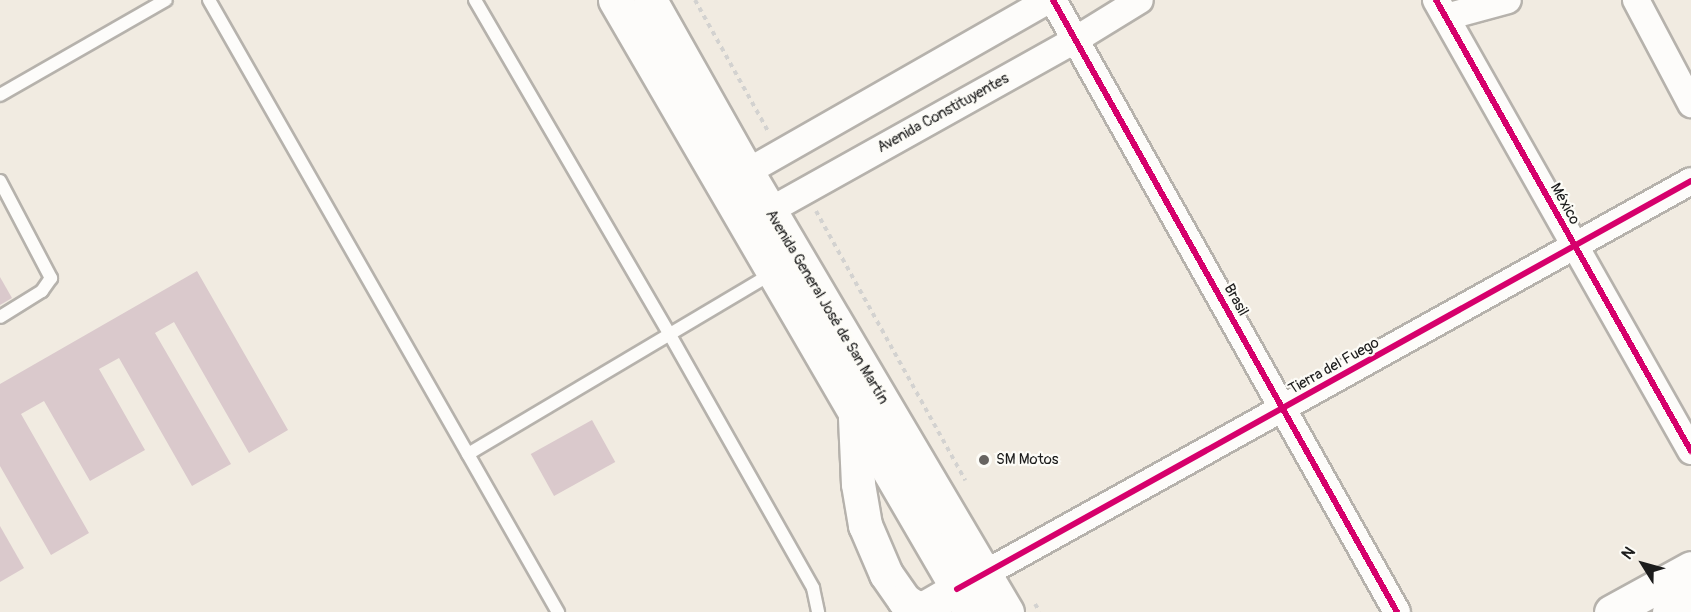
<!DOCTYPE html>
<meta charset="utf-8">
<style>
body{margin:0}
#map{position:relative;width:1691px;height:612px;overflow:hidden;background:#f1ebe1;font-family:Pangolin,sans-serif}
div>[style]{position:absolute}
[style*='--x']{left:calc(var(--x)*1px);top:calc(var(--y)*1px);width:calc(var(--w)*1px);rotate:calc(var(--a)*1deg)}
.building>*{inset:0;background:#dac9cc;transform-origin:0 0}
.path>*{height:4px;margin-top:-2px;transform-origin:0;background:repeating-linear-gradient(90deg,#d3d2d0 0 4.5px,transparent 0 9px)}
.roads{filter:drop-shadow(2px 0 #b6b2ac) drop-shadow(-2px 0 #b6b2ac) drop-shadow(0 2px #b6b2ac) drop-shadow(0 -2px #b6b2ac)}
.service>*{height:12px;margin:-6px;padding:0 6px;transform-origin:6px;border-radius:6px;background:#fdfcfa}
.minor>*{height:26px;margin:-13px;padding:0 13px;transform-origin:13px;border-radius:13px;background:#fdfcfa}
.secondary>*{height:33px;margin:-16.5px;padding:0 16.5px;transform-origin:16.5px;border-radius:16.5px;background:#fdfcfa}
.trunk>*{height:33px;margin:-16.5px;padding:0 16.5px;transform-origin:16.5px;border-radius:16.5px;background:#fdfcfa}
.cycleway>*{height:6px;margin:-3px;padding:0 3px;transform-origin:3px;border-radius:3px;background:#d6006c}
.dots>*{width:16px;height:16px;translate:-50% -50%;box-sizing:border-box;border:3px solid #fdfcf7;border-radius:50%}
span{translate:-50% -50%;white-space:nowrap;text-align:center;line-height:1.15;-webkit-text-stroke:4.5px #fdfcf7;paint-order:stroke}
.street-label{font-size:15px;color:#1c1c1c}
.poi-label{font-size:15px;color:#1c1c1c}
.left{translate:0 -50%;text-align:left}
.north{position:absolute;left:1613px;top:534px;width:60px;height:60px;-webkit-text-stroke:4px #fdfcf7;paint-order:stroke;rotate:307deg;font-size:16px;font-weight:700;line-height:24px;text-align:center;color:#1c1c1c}
.north::after{content:'';display:block;margin:auto;width:21px;height:27px;background:#1c1c1c;clip-path:polygon(50% 0,100% 100%,50% 72%,0 100%)}
</style>
<div id="map">
<div class="building">
<div style="clip-path:polygon(197px 271px,288px 430px,249px 453px,174px 322px,155px 333px,231px 464px,192px 486px,119px 358px,99px 369px,145px 450px,90px 481px,44px 401px,21px 414px,89px 533px,51px 555px,0 466px,0 384px)"></div>
<div style="clip-path:polygon(0 277px,12px 298px,0 305px)"></div>
<div style="left:592px;top:420px;width:48px;height:70px;rotate:61deg"></div>
<div style="clip-path:polygon(0 526px,24px 568px,0 582px)"></div>
</div>
<div class="path">
<div style="--x:695;--y:0;--w:152;--a:60.9"></div>
<div style="--x:816;--y:211;--w:308;--a:61"></div>
<div style="--x:1035;--y:604;--w:9;--a:58"></div>
</div>
<div class="roads">
<div class="service">
<div style="--x:209;--y:0;--w:705;--a:60.31"></div>
<div style="--x:475;--y:0;--w:388;--a:59.8"></div>
<div style="--x:670;--y:335;--w:291;--a:60.5"></div>
<div style="--x:813;--y:588;--w:25;--a:78"></div>
<div style="--x:0;--y:95;--w:191;--a:-29.8"></div>
<div style="--x:0;--y:181;--w:110;--a:62.3"></div>
<div style="--x:51;--y:278;--w:16;--a:125"></div>
<div style="--x:42;--y:291;--w:49;--a:148.2"></div>
<div style="--x:468;--y:454;--w:356;--a:-30.7"></div>
</div>
<div class="minor">
<div style="--x:1053;--y:0;--w:702;--a:60.66"></div>
<div style="--x:1436;--y:0;--w:518;--a:60.52"></div>
<div style="--x:1636;--y:0;--w:118;--a:62.1"></div>
<div style="--x:1446;--y:17;--w:64;--a:-15.3"></div>
<div style="--x:733;--y:180;--w:363;--a:-29.7"></div>
<div style="--x:753;--y:220;--w:369;--a:-29.2"></div>
<div style="--x:1075;--y:40;--w:76;--a:-31.6"></div>
<div style="--x:968;--y:583;--w:827;--a:-29.07"></div>
</div>
<div class="secondary">
<div style="--x:1611;--y:612;--w:91;--a:-28.8"></div>
<div style="--x:1669;--y:612;--w:25;--a:-29"></div>
</div>
<div class="trunk">
<div style="--x:615;--y:0;--w:708;--a:59.81"></div>
<div style="--x:650;--y:0;--w:197;--a:60.6"></div>
<div style="--x:747;--y:172;--w:511;--a:59.42"></div>
<div style="--x:855;--y:418;--w:66;--a:87.4"></div>
<div style="--x:858;--y:484;--w:42;--a:80.3"></div>
<div style="--x:865;--y:525;--w:53;--a:66.8"></div>
<div style="--x:886;--y:574;--w:32;--a:55"></div>
<div style="--x:904;--y:600;--w:13;--a:32"></div>
<div style="--x:915;--y:607;--w:9;--a:6"></div>
<div style="--x:924;--y:608;--w:38;--a:-30"></div>
</div>
</div>
<div class="cycleway">
<div style="--x:1053;--y:0;--w:702;--a:60.66"></div>
<div style="--x:1436;--y:0;--w:518;--a:60.52"></div>
<div style="--x:957;--y:589;--w:840;--a:-29.07"></div>
</div>
<div class="dots">
<div style="left:984px;top:460px;background:#676461"></div>
</div>
<div class="street-label">
<span style="left:943px;top:113px;rotate:-29deg">Avenida Constituyentes</span>
<span style="left:1565px;top:204px;rotate:61deg">México</span>
<span style="left:1236px;top:300px;rotate:61deg">Brasil</span>
<span style="left:827px;top:307px;rotate:59deg">Avenida General José de San Martín</span>
<span style="left:1334px;top:366px;rotate:-29deg">Tierra del Fuego</span>
</div>
<div class="poi-label">
<span class="left" style="left:996px;top:460px">SM Motos</span>
</div>
<div class="north">N</div>
</div>
